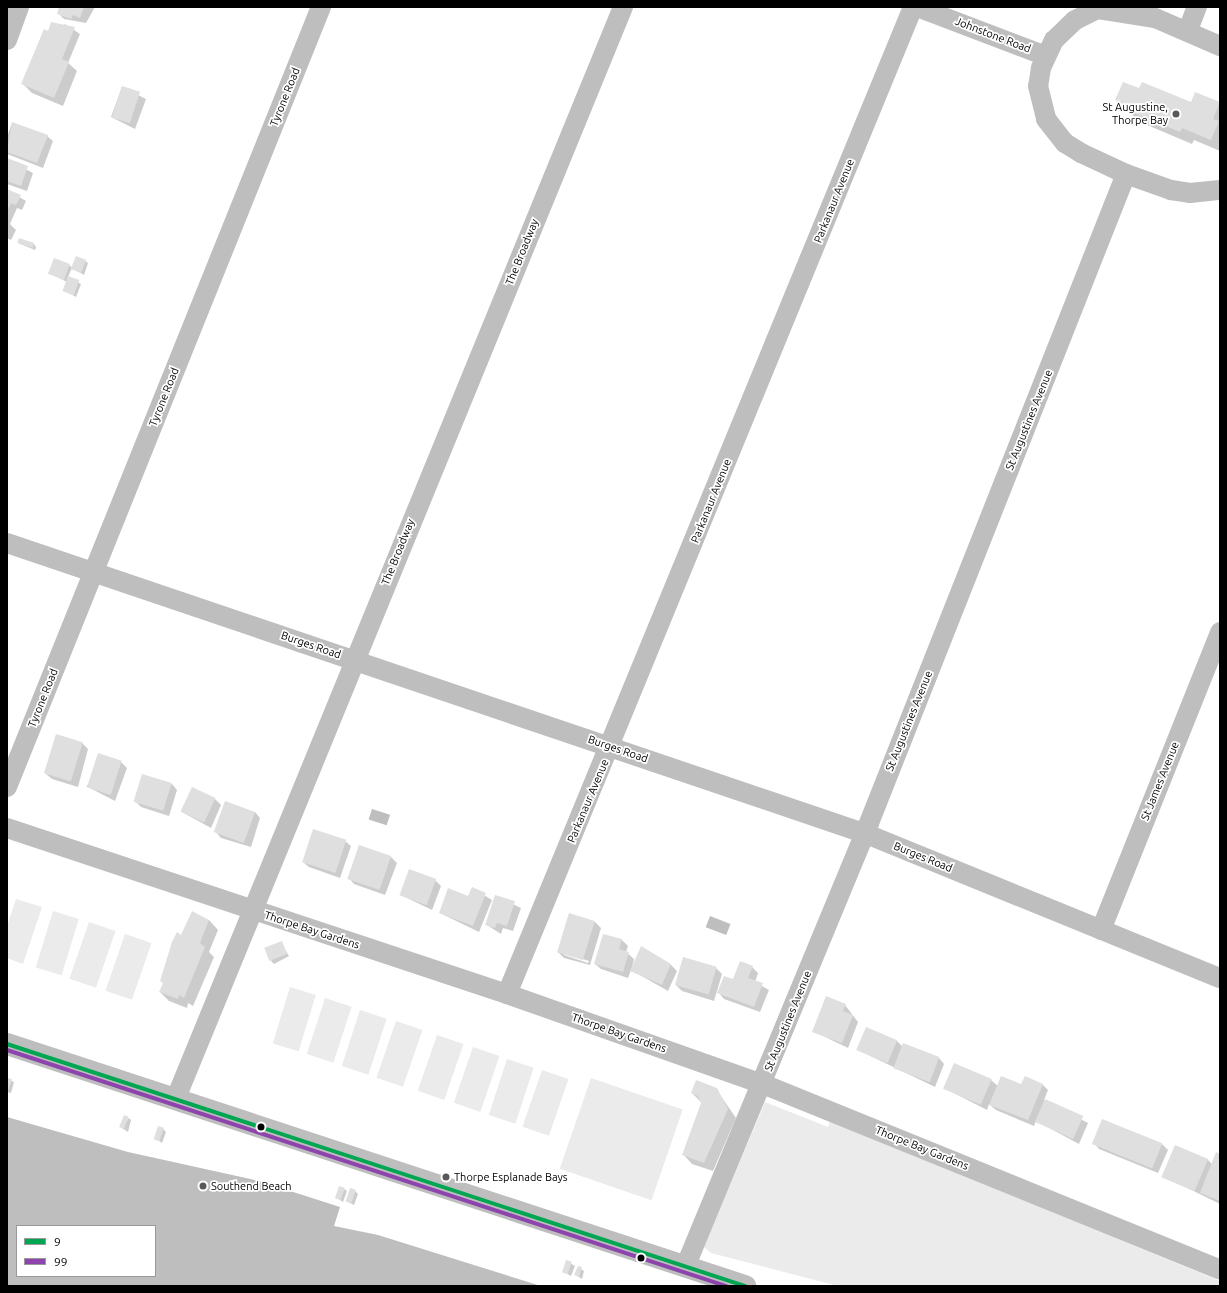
<!DOCTYPE html>
<style>
body{margin:0}
#map{position:relative;width:1227px;height:1293px;overflow:hidden;background:#fff;font-family:Ubuntu,sans-serif}
div>[style]{position:absolute}
[style*='--x']{left:calc(var(--x)*1px);top:calc(var(--y)*1px);width:calc(var(--w)*1px);rotate:calc(var(--a)*1deg)}
.green>*{inset:0;background:#ebebeb;transform-origin:0 0}
.water>*{inset:0;background:#bebebe;transform-origin:0 0}
.shadow>*{inset:0;background:#0003}
.building>*{inset:0;background:#dfdfdf;transform-origin:0 0}
.minor>*{height:20px;margin:-10px;padding:0 10px;transform-origin:10px;border-radius:10px;background:#bebebe}
.major>*{height:22px;margin:-11px;padding:0 11px;transform-origin:11px;border-radius:11px;background:#bebebe}
.bus-1>*{height:4px;margin:-2px;padding:0 2px;transform-origin:2px;border-radius:2px;background:#00a651}
.bus-2>*{height:4px;margin:-2px;padding:0 2px;transform-origin:2px;border-radius:2px;background:#8e44ad}
.dots>*{width:11px;height:11px;translate:-50% -50%;box-sizing:border-box;border:2px solid #fff;border-radius:50%}
span{translate:-50% -50%;white-space:nowrap;text-align:center;line-height:1.15;-webkit-text-stroke:3.5px #fff;paint-order:stroke}
.street-label{font-size:11px;color:#000}
.poi-label{font-size:11px;color:#000}
.right{translate:-100% -50%;text-align:right}
.left{translate:0 -50%;text-align:left}
.frame{position:absolute;inset:0;border:8px solid #000;pointer-events:none}
.legend{position:absolute;left:16px;top:1225px;width:140px;height:52px;box-sizing:border-box;background:#fff;border:1px solid #999;margin:0;padding:5px 7px;list-style:none;font-size:12px;color:#000}
.legend li{display:flex;align-items:center;gap:8px;height:20px}
.legend b{width:20px;border:1px solid #999}
</style>
<div id="map">
<div class="green">
<div style="clip-path:polygon(16px 899px,42px 907px,23px 964px,7px 958px,7px 926px)"></div>
<div style="left:53px;top:911px;width:27px;height:59px;rotate:17deg"></div>
<div style="left:89px;top:922px;width:28px;height:60px;rotate:19deg"></div>
<div style="left:125px;top:934px;width:28px;height:60px;rotate:19deg"></div>
<div style="left:290px;top:987px;width:27px;height:59px;rotate:17deg"></div>
<div style="left:325px;top:998px;width:28px;height:59px;rotate:18deg"></div>
<div style="left:360px;top:1010px;width:28px;height:59px;rotate:18deg"></div>
<div style="left:396px;top:1021px;width:28px;height:60px;rotate:19deg"></div>
<div style="left:437px;top:1035px;width:28px;height:59px;rotate:19deg"></div>
<div style="left:473px;top:1047px;width:28px;height:59px;rotate:19deg"></div>
<div style="left:507px;top:1059px;width:28px;height:59px;rotate:18deg"></div>
<div style="left:542px;top:1070px;width:28px;height:60px;rotate:19deg"></div>
<div style="left:591px;top:1078px;width:97px;height:96px;rotate:19deg"></div>
<div style="clip-path:polygon(765px 1102px,828px 1127px,830px 1121px,1220px 1281px,1220px 1286px,838px 1286px,711px 1253px,704px 1247px)"></div>
</div>
<div class="water">
<div style="left:372px;top:809px;width:19px;height:11px;rotate:18deg"></div>
<div style="left:710px;top:916px;width:22px;height:12px;rotate:21deg"></div>
<div style="clip-path:polygon(evenodd,7px 1117px,128px 1152px,259px 1181px,340px 1207px,334px 1226px,378px 1235px,541px 1286px,7px 1286px,7px 1117px,17px 1226px,155px 1226px,155px 1276px,17px 1276px,17px 1226px)"></div>
</div>
<div class="shadow">
<div style="clip-path:polygon(60px 7px,95px 7px,86px 23px,64px 19px,58px 13px)"></div>
<div style="clip-path:polygon(65px 24px,80px 34px,68px 63px,77px 71px,63px 106px,32px 93px,23px 84px)"></div>
<div style="clip-path:polygon(122px 87px,146px 99px,135px 129px,111px 117px)"></div>
<div style="clip-path:polygon(1140px 89px,1192px 103px,1196px 93px,1220px 103px,1220px 151px,1194px 140px,1192px 144px,1140px 122px,1116px 100px)"></div>
<div style="clip-path:polygon(12px 123px,47px 136px,53px 141px,43px 168px,7px 154px,7px 137px)"></div>
<div style="clip-path:polygon(7px 159px,33px 173px,27px 191px,7px 184px)"></div>
<div style="clip-path:polygon(7px 190px,26px 201px,22px 210px,17px 208px,10px 224px,16px 230px,11px 240px,7px 238px)"></div>
<div style="clip-path:polygon(18px 243px,34px 244px,36px 247px,35px 250px)"></div>
<div style="clip-path:polygon(85px 261px,88px 263px,84px 275px,72px 268px,68px 277px,81px 284px,76px 297px,63px 290px,67px 282px,49px 273px,69px 265px,73px 268px)"></div>
<div style="clip-path:polygon(82px 743px,88px 749px,78px 787px,52px 779px,46px 774px)"></div>
<div style="clip-path:polygon(121px 762px,127px 768px,115px 801px,86px 786px)"></div>
<div style="clip-path:polygon(172px 784px,177px 790px,169px 816px,141px 807px,135px 801px)"></div>
<div style="clip-path:polygon(215px 799px,221px 805px,211px 828px,182px 812px)"></div>
<div style="clip-path:polygon(255px 812px,260px 818px,251px 847px,221px 838px,216px 832px)"></div>
<div style="clip-path:polygon(345px 841px,351px 846px,340px 878px,309px 867px,303px 862px)"></div>
<div style="clip-path:polygon(360px 846px,391px 857px,397px 863px,385px 895px,354px 884px,349px 878px)"></div>
<div style="clip-path:polygon(435px 880px,441px 886px,432px 910px,401px 895px)"></div>
<div style="clip-path:polygon(472px 888px,492px 900px,479px 932px,440px 913px,469px 897px)"></div>
<div style="clip-path:polygon(496px 896px,521px 908px,513px 931px,503px 928px,501px 934px,487px 925px)"></div>
<div style="clip-path:polygon(evenodd,569px 914px,595px 922px,601px 928px,590px 965px,564px 958px,558px 952px,569px 914px,564px 953px,589px 961px,588px 963px,564px 955px,564px 953px)"></div>
<div style="clip-path:polygon(209px 920px,218px 930px,209px 952px,214px 957px,193px 1006px,188px 1003px,187px 1008px,169px 1001px,160px 992px,182px 936px)"></div>
<div style="clip-path:polygon(604px 935px,622px 940px,628px 946px,626px 952px,634px 959px,632px 967px,642px 947px,671px 965px,677px 971px,668px 991px,631px 970px,628px 978px,601px 969px,595px 964px)"></div>
<div style="clip-path:polygon(281px 943px,289px 956px,274px 964px,271px 961px)"></div>
<div style="clip-path:polygon(752px 967px,758px 973px,755px 982px,769px 990px,760px 1012px,724px 999px,719px 993px)"></div>
<div style="clip-path:polygon(716px 968px,722px 974px,714px 1001px,682px 991px,676px 985px)"></div>
<div style="clip-path:polygon(845px 1005px,858px 1022px,848px 1048px,813px 1031px)"></div>
<div style="clip-path:polygon(896px 1040px,903px 1047px,939px 1058px,944px 1064px,935px 1087px,858px 1050px)"></div>
<div style="clip-path:polygon(7px 1079px,14px 1082px,11px 1093px,7px 1092px)"></div>
<div style="clip-path:polygon(991px 1080px,998px 1086px,1042px 1084px,1048px 1090px,1044px 1100px,1088px 1123px,1079px 1144px,1036px 1121px,1034px 1126px,996px 1110px,989px 1104px,987px 1110px,944px 1088px)"></div>
<div style="clip-path:polygon(716px 1089px,736px 1118px,713px 1171px,692px 1164px,683px 1154px,702px 1103px,692px 1093px)"></div>
<div style="clip-path:polygon(129px 1118px,131px 1120px,128px 1132px,122px 1128px)"></div>
<div style="clip-path:polygon(1103px 1121px,1162px 1144px,1168px 1150px,1158px 1173px,1099px 1149px,1094px 1143px)"></div>
<div style="clip-path:polygon(163px 1129px,166px 1132px,162px 1143px,155px 1138px)"></div>
<div style="clip-path:polygon(1220px 1155px,1220px 1204px,1163px 1176px,1208px 1160px,1213px 1165px)"></div>
<div style="clip-path:polygon(344px 1189px,347px 1191px,343px 1202px,337px 1198px)"></div>
<div style="clip-path:polygon(355px 1191px,358px 1194px,354px 1205px,346px 1201px)"></div>
<div style="clip-path:polygon(567px 1261px,575px 1266px,571px 1276px,564px 1272px)"></div>
<div style="clip-path:polygon(578px 1267px,584px 1271px,582px 1279px,576px 1275px)"></div>
</div>
<div class="building">
<div style="clip-path:polygon(59px 7px,84px 7px,80px 18px,73px 15px,71px 19px,57px 14px)"></div>
<div style="clip-path:polygon(51px 22px,75px 27px,62px 59px,69px 62px,54px 98px,21px 84px,44px 29px,48px 31px)"></div>
<div style="clip-path:polygon(1123px 82px,1139px 88px,1142px 82px,1191px 102px,1195px 92px,1220px 102px,1213px 119px,1219px 121px,1211px 140px,1182px 128px,1180px 132px,1127px 110px,1129px 106px,1115px 100px)"></div>
<div style="left:122px;top:86px;width:19px;height:33px;rotate:18deg"></div>
<div style="clip-path:polygon(12px 122px,48px 135px,37px 163px,7px 152px)"></div>
<div style="clip-path:polygon(7px 158px,28px 166px,21px 186px,7px 181px)"></div>
<div style="clip-path:polygon(7px 189px,21px 195px,16px 205px,11px 203px,7px 212px)"></div>
<div style="left:19px;top:238px;width:16px;height:5px;rotate:18deg"></div>
<div style="left:76px;top:256px;width:11px;height:14px;rotate:22deg"></div>
<div style="left:54px;top:258px;width:17px;height:17px;rotate:21deg"></div>
<div style="left:68px;top:276px;width:12px;height:16px;rotate:20deg"></div>
<div style="left:56px;top:734px;width:28px;height:41px;rotate:17deg"></div>
<div style="left:98px;top:753px;width:25px;height:36px;rotate:18deg"></div>
<div style="left:142px;top:774px;width:31px;height:29px;rotate:17deg"></div>
<div style="left:192px;top:787px;width:26px;height:27px;rotate:25deg"></div>
<div style="left:225px;top:801px;width:32px;height:33px;rotate:20deg"></div>
<div style="left:313px;top:829px;width:35px;height:35px;rotate:18deg"></div>
<div style="left:359px;top:845px;width:34px;height:36px;rotate:19deg"></div>
<div style="left:409px;top:869px;width:29px;height:28px;rotate:20deg"></div>
<div style="clip-path:polygon(472px 887px,486px 893px,473px 926px,439px 913px,448px 888px,468px 896px)"></div>
<div style="clip-path:polygon(495px 895px,515px 901px,507px 926px,497px 923px,495px 928px,485px 925px)"></div>
<div style="clip-path:polygon(192px 911px,209px 920px,200px 943px,205px 947px,184px 998px,179px 995px,178px 999px,159px 992px,163px 983px,160px 981px,172px 942px,177px 932px,181px 935px)"></div>
<div style="left:569px;top:913px;width:27px;height:41px;rotate:17deg"></div>
<div style="clip-path:polygon(603px 934px,622px 939px,619px 949px,629px 952px,623px 972px,594px 964px)"></div>
<div style="left:282px;top:941px;width:14px;height:19px;rotate:69deg"></div>
<div style="clip-path:polygon(641px 946px,671px 964px,662px 985px,630px 971px)"></div>
<div style="left:683px;top:957px;width:35px;height:29px;rotate:16deg"></div>
<div style="clip-path:polygon(740px 961px,753px 966px,748px 978px,763px 983px,754px 1007px,717px 993px,724px 976px,733px 979px)"></div>
<div style="clip-path:polygon(826px 996px,846px 1004px,843px 1011px,853px 1015px,842px 1043px,812px 1032px)"></div>
<div style="left:866px;top:1027px;width:34px;height:25px;rotate:23deg"></div>
<div style="left:903px;top:1043px;width:39px;height:27px;rotate:21deg"></div>
<div style="left:954px;top:1063px;width:41px;height:28px;rotate:23deg"></div>
<div style="clip-path:polygon(1001px 1076px,1021px 1084px,1025px 1076px,1043px 1084px,1028px 1120px,989px 1105px)"></div>
<div style="clip-path:polygon(7px 1078px,12px 1079px,8px 1091px,7px 1091px)"></div>
<div style="clip-path:polygon(696px 1080px,717px 1088px,728px 1109px,704px 1163px,682px 1155px,701px 1103px,698px 1096px,691px 1093px)"></div>
<div style="left:1045px;top:1099px;width:42px;height:25px;rotate:24deg"></div>
<div style="left:124px;top:1115px;width:5px;height:13px;rotate:22deg"></div>
<div style="left:1102px;top:1119px;width:65px;height:27px;rotate:22deg"></div>
<div style="left:158px;top:1126px;width:6px;height:14px;rotate:18deg"></div>
<div style="left:1175px;top:1145px;width:36px;height:35px;rotate:23deg"></div>
<div style="clip-path:polygon(1216px 1152px,1220px 1154px,1220px 1201px,1200px 1193px)"></div>
<div style="left:339px;top:1186px;width:6px;height:13px;rotate:18deg"></div>
<div style="left:350px;top:1188px;width:6px;height:14px;rotate:18deg"></div>
<div style="left:566px;top:1260px;width:6px;height:13px;rotate:18deg"></div>
<div style="clip-path:polygon(578px 1266px,582px 1267px,579px 1277px,574px 1275px)"></div>
</div>
<div class="minor">
<div style="--x:917;--y:7;--w:138;--a:20.8"></div>
<div style="--x:1188;--y:30;--w:25;--a:-69"></div>
<div style="--x:7;--y:40;--w:35;--a:-70"></div>
<div style="--x:1220;--y:46;--w:71;--a:-156.7"></div>
<div style="--x:1155;--y:18;--w:59;--a:-171.2"></div>
<div style="--x:1097;--y:9;--w:25;--a:153"></div>
<div style="--x:1075;--y:20;--w:29;--a:136"></div>
<div style="--x:1054;--y:40;--w:31;--a:115"></div>
<div style="--x:1041;--y:68;--w:18;--a:99"></div>
<div style="--x:1038;--y:86;--w:34;--a:76"></div>
<div style="--x:1046;--y:119;--w:31;--a:52"></div>
<div style="--x:1065;--y:143;--w:19;--a:32"></div>
<div style="--x:1081;--y:153;--w:50;--a:25"></div>
<div style="--x:1126;--y:174;--w:48;--a:19.6"></div>
<div style="--x:1171;--y:190;--w:19;--a:9"></div>
<div style="--x:1190;--y:193;--w:30;--a:-6"></div>
<div style="--x:7;--y:543;--w:905;--a:18.7"></div>
<div style="--x:864;--y:833;--w:384;--a:22.2"></div>
<div style="--x:7;--y:787;--w:841;--a:-68.07"></div>
<div style="--x:7;--y:828;--w:527;--a:18.37"></div>
<div style="--x:507;--y:994;--w:271;--a:19.4"></div>
<div style="--x:763;--y:1084;--w:493;--a:22.1"></div>
<div style="--x:1101;--y:930;--w:321;--a:-68.2"></div>
<div style="--x:507;--y:994;--w:1067;--a:-67.64"></div>
<div style="--x:176;--y:1098;--w:1179;--a:-67.72"></div>
<div style="--x:686;--y:1265;--w:478;--a:-67.5"></div>
<div style="--x:869;--y:823;--w:698;--a:-68.4"></div>
</div>
<div class="major">
<div style="--x:7;--y:1044;--w:777;--a:18.16"></div>
</div>
<div class="bus-1">
<div style="--x:7;--y:1044;--w:777;--a:18.16"></div>
</div>
<div class="bus-2">
<div style="--x:7;--y:1050;--w:757;--a:18.17"></div>
</div>
<div class="dots">
<div style="left:1176px;top:114px;background:#595959"></div>
<div style="left:261px;top:1127px;background:#000"></div>
<div style="left:446px;top:1177px;background:#595959"></div>
<div style="left:203px;top:1186px;background:#595959"></div>
<div style="left:641px;top:1258px;background:#000"></div>
</div>
<div class="street-label">
<span style="left:993px;top:35px;rotate:21deg">Johnstone Road</span>
<span style="left:285px;top:97px;rotate:-68deg">Tyrone Road</span>
<span style="left:834px;top:201px;rotate:-68deg">Parkanaur Avenue</span>
<span style="left:522px;top:252px;rotate:-68deg">The Broadway</span>
<span style="left:164px;top:397px;rotate:-68deg">Tyrone Road</span>
<span style="left:1029px;top:420px;rotate:-68deg">St Augustines Avenue</span>
<span style="left:711px;top:501px;rotate:-68deg">Parkanaur Avenue</span>
<span style="left:398px;top:552px;rotate:-68deg">The Broadway</span>
<span style="left:311px;top:645px;rotate:19deg">Burges Road</span>
<span style="left:43px;top:698px;rotate:-68deg">Tyrone Road</span>
<span style="left:909px;top:721px;rotate:-68deg">St Augustines Avenue</span>
<span style="left:618px;top:749px;rotate:19deg">Burges Road</span>
<span style="left:1160px;top:781px;rotate:-68deg">St James Avenue</span>
<span style="left:588px;top:801px;rotate:-67deg">Parkanaur Avenue</span>
<span style="left:923px;top:857px;rotate:22deg">Burges Road</span>
<span style="left:312px;top:930px;rotate:18deg">Thorpe Bay Gardens</span>
<span style="left:788px;top:1021px;rotate:-68deg">St Augustines Avenue</span>
<span style="left:619px;top:1033px;rotate:19deg">Thorpe Bay Gardens</span>
<span style="left:922px;top:1148px;rotate:22deg">Thorpe Bay Gardens</span>
</div>
<div class="poi-label">
<span class="right" style="left:1168px;top:114px">St Augustine,<br>Thorpe Bay</span>
<span class="left" style="left:454px;top:1177px">Thorpe Esplanade Bays</span>
<span class="left" style="left:211px;top:1186px">Southend Beach</span>
</div>
<div class="frame"></div>
<ul class="legend">
<li><b style="height:5px;background:#00a651"></b>9</li>
<li><b style="height:5px;background:#8e44ad"></b>99</li>
</ul>
</div>
